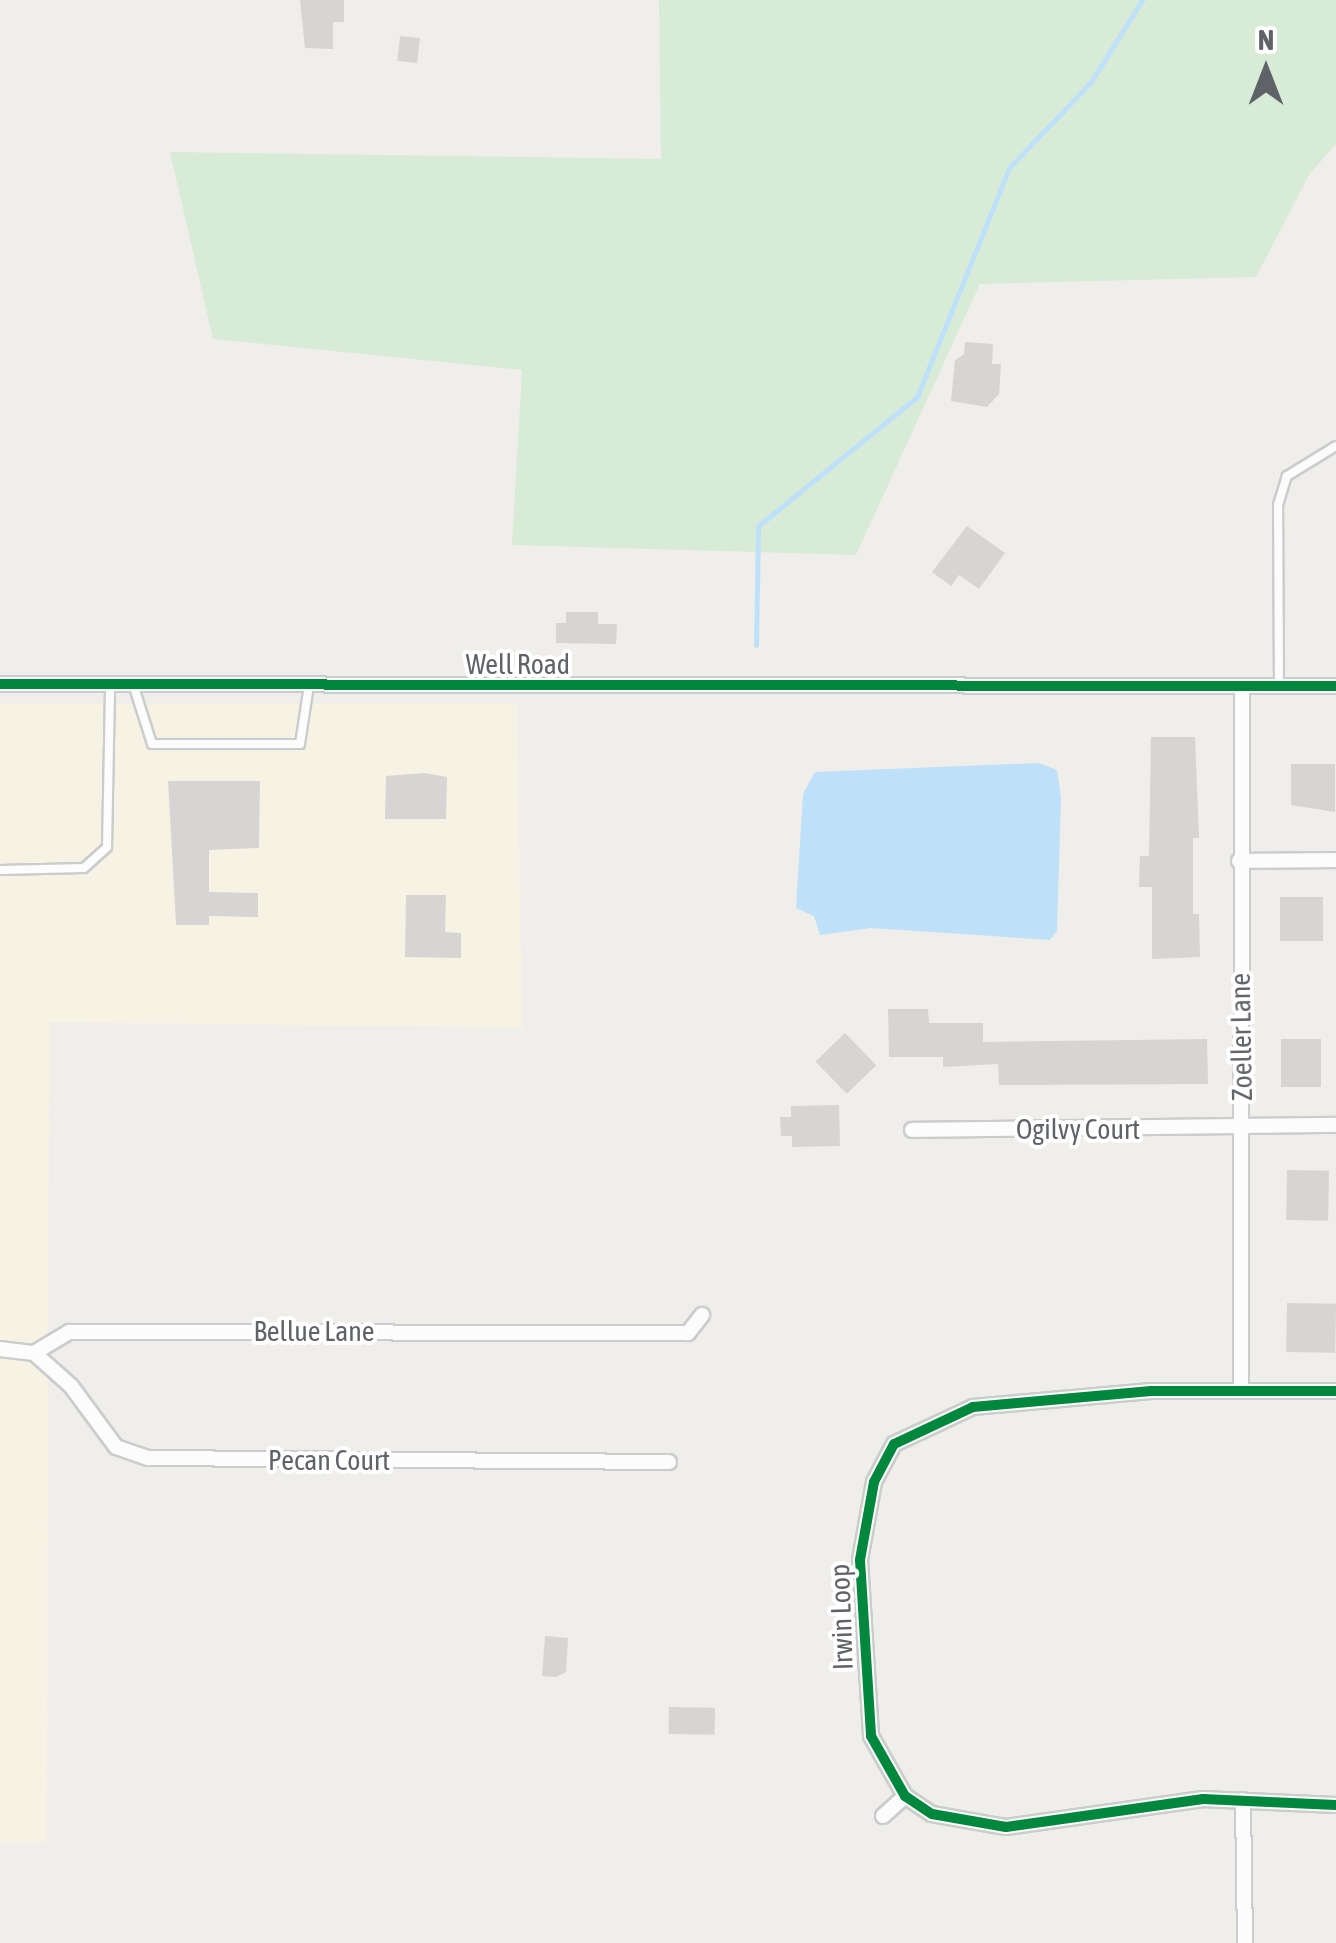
<!DOCTYPE html>
<style>
body{margin:0}
#map{position:relative;width:1336px;height:1943px;overflow:hidden;background:#efeeea;font-family:"Asap Condensed",sans-serif}
div>[style]{position:absolute}
[style*='--x']{left:calc(var(--x)*1px);top:calc(var(--y)*1px);width:calc(var(--w)*1px);rotate:calc(var(--a)*1deg)}
.commercial>*{inset:0;background:#f7f3e4}
.green>*{inset:0;background:#d8ebd6}
.water>*{inset:0;background:#bfe0f9}
.stream>*{height:5px;margin:-2.5px;padding:0 2.5px;transform-origin:2.5px;border-radius:2.5px;background:#bfe0f9}
.building>*{inset:0;background:#d6d5d3;transform-origin:0 0}
.roads{filter:drop-shadow(2px 0 #cbcccc) drop-shadow(-2px 0 #cbcccc) drop-shadow(0 2px #cbcccc) drop-shadow(0 -2px #cbcccc)}
.lane>*{height:8px;margin:-4px;padding:0 4px;transform-origin:4px;border-radius:4px;background:#fdfcfc}
.street>*{height:14px;margin:-7px;padding:0 7px;transform-origin:7px;border-radius:7px;background:#fdfcfc}
.cycleway>*{height:10px;margin:-5px;padding:0 5px;transform-origin:5px;border-radius:5px;background:#00873e}
span{translate:-50% -50%;white-space:nowrap;text-align:center;line-height:1.15;-webkit-text-stroke:8px #fff;paint-order:stroke}
.street-label{font-size:28px;color:#5f6368}
.north{position:absolute;left:1216px;top:20px;width:100px;height:100px;-webkit-text-stroke:8px #fff;paint-order:stroke;rotate:0deg;font-size:28px;font-weight:700;line-height:40px;text-align:center;color:#5f6368}
.north::after{content:'';display:block;margin:auto;width:35px;height:45px;background:#5f6368;clip-path:polygon(50% 0,100% 100%,50% 72%,0 100%)}
</style>
<div id="map">
<div class="commercial">
<div style="clip-path:polygon(0 704px,517px 704px,522px 1028px,49px 1022px,47px 1843px,0 1843px)"></div>
</div>
<div class="green">
<div style="clip-path:polygon(659px 0,1336px 0,1336px 144px,1309px 175px,1256px 277px,980px 284px,856px 555px,512px 545px,522px 370px,213px 339px,170px 152px,661px 159px)"></div>
</div>
<div class="water">
<div style="clip-path:polygon(1039px 763px,1057px 770px,1061px 798px,1057px 931px,1050px 940px,871px 928px,820px 935px,814px 916px,796px 908px,803px 794px,815px 772px)"></div>
</div>
<div class="stream">
<div style="--x:756;--y:645;--w:119;--a:-89"></div>
<div style="--x:758;--y:526;--w:205;--a:-39.1"></div>
<div style="--x:917;--y:397;--w:247;--a:-68.1"></div>
<div style="--x:1009;--y:168;--w:119;--a:-46.4"></div>
<div style="--x:1091;--y:82;--w:97;--a:-58.1"></div>
</div>
<div class="building">
<div style="clip-path:polygon(300px 0,344px 0,344px 22px,333px 22px,333px 49px,305px 48px)"></div>
<div style="left:400px;top:36px;width:20px;height:25px;rotate:6deg"></div>
<div style="clip-path:polygon(965px 342px,993px 344px,992px 364px,1001px 364px,999px 394px,987px 407px,951px 401px,955px 360px,964px 354px)"></div>
<div style="clip-path:polygon(967px 526px,1005px 553px,979px 589px,959px 575px,951px 586px,932px 572px)"></div>
<div style="clip-path:polygon(566px 612px,598px 612px,598px 624px,617px 624px,616px 644px,556px 643px,556px 623px,566px 623px)"></div>
<div style="clip-path:polygon(1151px 737px,1195px 737px,1199px 838px,1193px 838px,1193px 914px,1199px 914px,1200px 957px,1152px 959px,1152px 887px,1139px 887px,1140px 856px,1149px 856px)"></div>
<div style="clip-path:polygon(1291px 764px,1335px 764px,1335px 812px,1291px 805px)"></div>
<div style="clip-path:polygon(424px 773px,447px 777px,446px 819px,385px 819px,386px 776px)"></div>
<div style="clip-path:polygon(168px 781px,260px 781px,259px 848px,209px 850px,209px 892px,258px 893px,258px 917px,209px 916px,209px 925px,176px 925px)"></div>
<div style="clip-path:polygon(406px 895px,446px 895px,445px 932px,461px 933px,461px 958px,405px 957px)"></div>
<div style="left:1280px;top:897px;width:43px;height:44px"></div>
<div style="clip-path:polygon(888px 1009px,928px 1009px,929px 1023px,983px 1023px,983px 1042px,1207px 1039px,1208px 1084px,999px 1085px,998px 1064px,943px 1067px,943px 1057px,889px 1057px)"></div>
<div style="left:845px;top:1033px;width:45px;height:41px;rotate:46deg"></div>
<div style="left:1281px;top:1039px;width:40px;height:48px"></div>
<div style="clip-path:polygon(839px 1105px,840px 1146px,792px 1147px,792px 1136px,781px 1136px,780px 1117px,791px 1117px,791px 1106px)"></div>
<div style="left:1287px;top:1170px;width:42px;height:50px;rotate:1deg"></div>
<div style="left:1287px;top:1303px;width:49px;height:49px;rotate:1deg"></div>
<div style="clip-path:polygon(545px 1636px,568px 1638px,566px 1672px,556px 1677px,542px 1676px)"></div>
<div style="left:669px;top:1707px;width:46px;height:27px;rotate:1deg"></div>
</div>
<div class="roads">
<div class="lane">
<div style="--x:133;--y:684;--w:63;--a:72.4"></div>
<div style="--x:152;--y:744;--w:148;--a:0"></div>
<div style="--x:300;--y:744;--w:60;--a:-81.3"></div>
<div style="--x:1279;--y:686;--w:181;--a:-90.3"></div>
<div style="--x:1278;--y:505;--w:30;--a:-73"></div>
<div style="--x:1287;--y:476;--w:57;--a:-31.5"></div>
<div style="--x:0;--y:870;--w:84;--a:-1.4"></div>
<div style="--x:84;--y:868;--w:31;--a:-42"></div>
<div style="--x:107;--y:847;--w:163;--a:-88.9"></div>
</div>
<div class="street">
<div style="--x:0;--y:684;--w:1336;--a:0.09"></div>
<div style="--x:1239;--y:861;--w:97;--a:-0.6"></div>
<div style="--x:912;--y:1130;--w:424;--a:-0.7"></div>
<div style="--x:0;--y:1349;--w:34;--a:7"></div>
<div style="--x:34;--y:1353;--w:41;--a:-31"></div>
<div style="--x:69;--y:1332;--w:619;--a:0.09"></div>
<div style="--x:688;--y:1333;--w:23;--a:-52"></div>
<div style="--x:34;--y:1353;--w:50;--a:41.7"></div>
<div style="--x:71;--y:1386;--w:76;--a:53.6"></div>
<div style="--x:116;--y:1447;--w:34;--a:19"></div>
<div style="--x:148;--y:1458;--w:521;--a:0.44"></div>
<div style="--x:1241;--y:1387;--w:701;--a:-89.92"></div>
<div style="--x:1336;--y:1391;--w:185;--a:180"></div>
<div style="--x:1151;--y:1391;--w:179;--a:174.9"></div>
<div style="--x:973;--y:1407;--w:87;--a:154.9"></div>
<div style="--x:894;--y:1444;--w:43;--a:117.8"></div>
<div style="--x:874;--y:1482;--w:79;--a:100.2"></div>
<div style="--x:860;--y:1560;--w:176;--a:86.4"></div>
<div style="--x:871;--y:1736;--w:69;--a:60.5"></div>
<div style="--x:905;--y:1796;--w:32;--a:34"></div>
<div style="--x:932;--y:1814;--w:75;--a:10"></div>
<div style="--x:1006;--y:1827;--w:199;--a:-8.1"></div>
<div style="--x:1203;--y:1799;--w:133;--a:2.6"></div>
<div style="--x:1243;--y:1800;--w:143;--a:89.2"></div>
<div style="--x:883;--y:1816;--w:30;--a:-42"></div>
</div>
</div>
<div class="cycleway">
<div style="--x:0;--y:684;--w:1336;--a:0.09"></div>
<div style="--x:1336;--y:1391;--w:185;--a:180"></div>
<div style="--x:1151;--y:1391;--w:179;--a:174.9"></div>
<div style="--x:973;--y:1407;--w:87;--a:154.9"></div>
<div style="--x:894;--y:1444;--w:43;--a:117.8"></div>
<div style="--x:874;--y:1482;--w:79;--a:100.2"></div>
<div style="--x:860;--y:1560;--w:176;--a:86.4"></div>
<div style="--x:871;--y:1736;--w:69;--a:60.5"></div>
<div style="--x:905;--y:1796;--w:32;--a:34"></div>
<div style="--x:932;--y:1814;--w:75;--a:10"></div>
<div style="--x:1006;--y:1827;--w:199;--a:-8.1"></div>
<div style="--x:1203;--y:1799;--w:133;--a:2.6"></div>
</div>
<div class="street-label">
<span style="left:518px;top:664px">Well Road</span>
<span style="left:1241px;top:1037px;rotate:-91deg">Zoeller Lane</span>
<span style="left:1078px;top:1129px">Ogilvy Court</span>
<span style="left:314px;top:1331px">Bellue Lane</span>
<span style="left:329px;top:1460px">Pecan Court</span>
<span style="left:841px;top:1617px;rotate:-92deg">Irwin Loop</span>
</div>
<div class="north">N</div>
</div>
